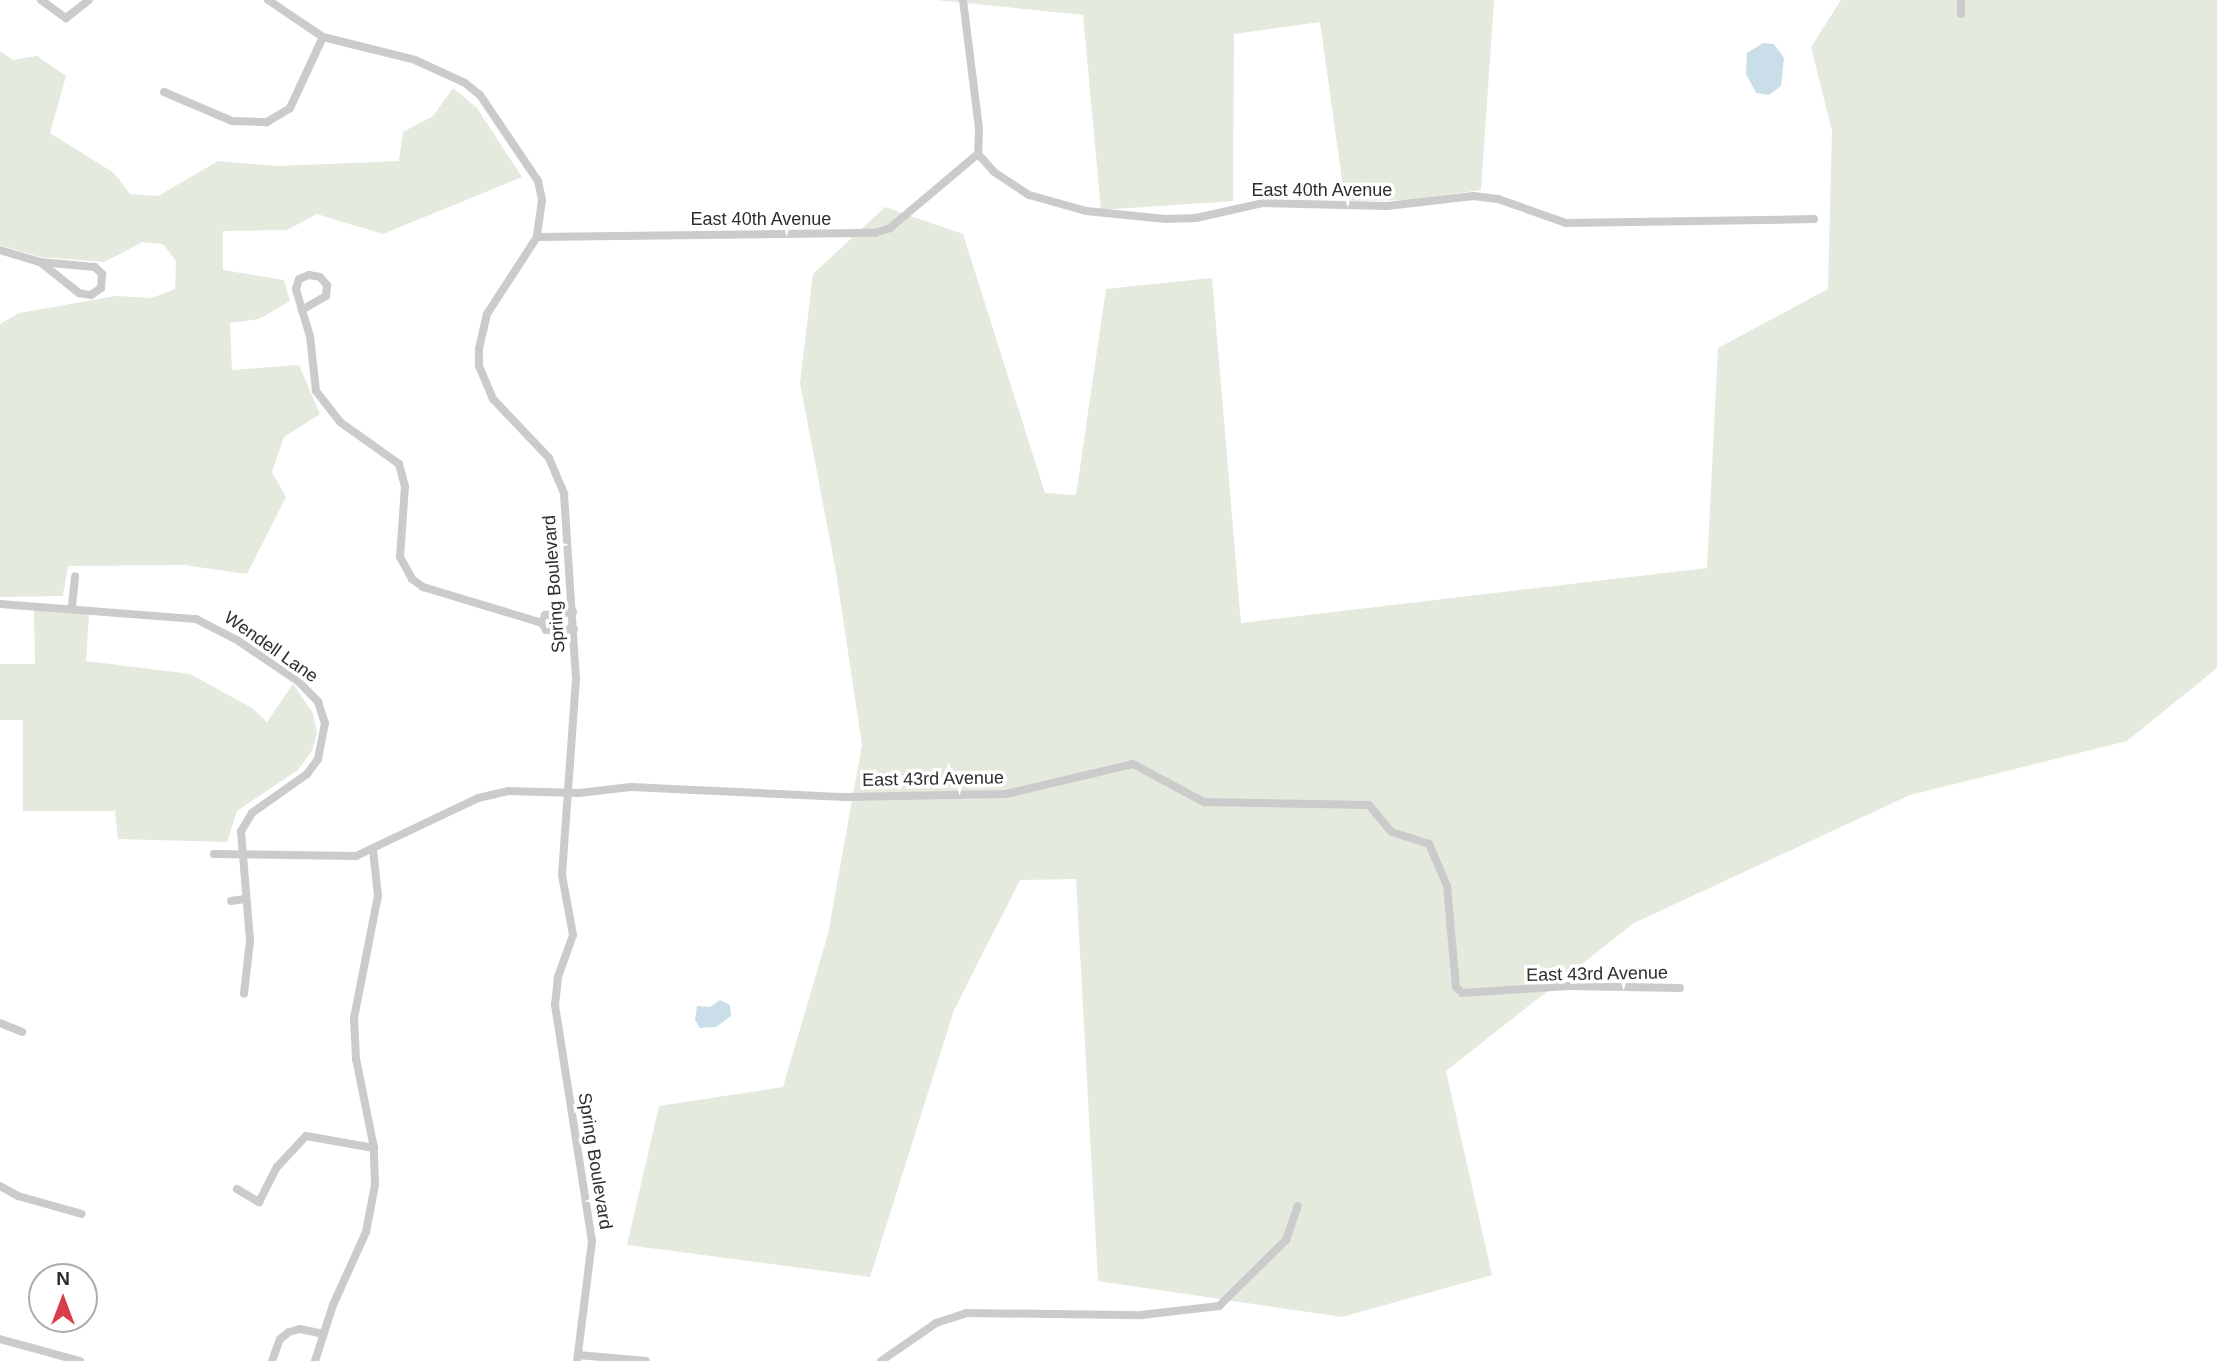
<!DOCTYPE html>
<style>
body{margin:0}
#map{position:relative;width:2217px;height:1361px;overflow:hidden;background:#fff;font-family:Helvetica,sans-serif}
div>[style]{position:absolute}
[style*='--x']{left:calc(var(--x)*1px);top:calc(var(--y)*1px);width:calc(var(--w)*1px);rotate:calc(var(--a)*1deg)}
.green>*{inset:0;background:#e4eadd}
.water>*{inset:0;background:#cadee9}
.minor>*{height:8px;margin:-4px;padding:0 4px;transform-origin:4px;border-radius:4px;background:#cbcbcb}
span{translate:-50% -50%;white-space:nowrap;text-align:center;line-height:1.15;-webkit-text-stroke:7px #fff;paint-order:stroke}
.street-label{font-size:18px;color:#2e2e2e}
.north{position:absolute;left:28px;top:1263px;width:70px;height:70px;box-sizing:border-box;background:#fff;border:2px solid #ababab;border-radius:50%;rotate:0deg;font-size:19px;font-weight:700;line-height:28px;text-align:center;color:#2e2e2e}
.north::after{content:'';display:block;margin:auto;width:24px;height:32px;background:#d83d4b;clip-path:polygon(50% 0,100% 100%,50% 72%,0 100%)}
</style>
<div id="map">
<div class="green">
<div style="clip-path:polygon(936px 0,1494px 0,1481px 190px,1409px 200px,1345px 201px,1320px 22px,1234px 34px,1233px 201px,1101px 210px,1083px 15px)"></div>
<div style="clip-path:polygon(1841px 0,2217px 0,2217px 668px,2127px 741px,1910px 795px,1634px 923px,1446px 1071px,1492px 1275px,1342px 1317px,1098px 1281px,1076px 879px,1020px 880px,954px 1010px,870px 1277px,627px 1245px,659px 1106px,783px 1087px,828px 934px,862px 745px,836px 572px,800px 383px,813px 274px,885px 207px,963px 234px,1045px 493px,1076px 495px,1106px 289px,1212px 278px,1241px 623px,1707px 568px,1718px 348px,1828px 289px,1832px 131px,1811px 47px)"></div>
<div style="clip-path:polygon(0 51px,13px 60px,37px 56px,66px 76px,50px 133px,114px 173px,130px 194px,158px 196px,218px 161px,278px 166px,399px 161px,403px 132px,433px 116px,453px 88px,477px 108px,522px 177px,383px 234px,317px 214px,287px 230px,223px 231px,223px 270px,284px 280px,290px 301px,259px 319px,230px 323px,232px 370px,299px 365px,320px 414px,284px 437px,272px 472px,286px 497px,247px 574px,184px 565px,68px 566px,63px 596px,0 597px,0 324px,19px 313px,116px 296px,152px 298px,175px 289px,176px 261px,163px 244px,143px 242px,104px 262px,40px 257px,0 245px)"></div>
<div style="clip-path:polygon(34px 609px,89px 614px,86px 661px,190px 674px,252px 708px,267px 722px,293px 684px,313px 713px,317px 734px,312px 751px,298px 770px,237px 811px,227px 842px,118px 839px,115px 811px,23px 811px,23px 720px,0 720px,0 664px,35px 664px)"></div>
</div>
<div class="water">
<div style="clip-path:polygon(1763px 43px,1774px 44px,1784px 58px,1781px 86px,1769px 95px,1756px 93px,1746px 74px,1747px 53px)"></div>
<div style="clip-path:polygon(720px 1000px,730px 1005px,731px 1016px,716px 1027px,700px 1028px,695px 1020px,697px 1006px,710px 1007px)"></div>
</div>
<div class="minor">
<div style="--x:41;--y:0;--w:31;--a:36"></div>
<div style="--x:66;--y:18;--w:29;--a:-38"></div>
<div style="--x:268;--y:0;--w:66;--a:33.9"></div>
<div style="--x:323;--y:37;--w:95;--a:14"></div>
<div style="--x:415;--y:60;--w:55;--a:24.7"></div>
<div style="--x:465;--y:83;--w:19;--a:39"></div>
<div style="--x:480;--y:95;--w:104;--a:56"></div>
<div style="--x:538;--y:181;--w:19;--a:78"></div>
<div style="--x:542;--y:200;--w:37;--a:98"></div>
<div style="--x:537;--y:237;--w:92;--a:123"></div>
<div style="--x:487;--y:314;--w:36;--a:103"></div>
<div style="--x:479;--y:349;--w:17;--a:90"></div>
<div style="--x:479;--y:366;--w:36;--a:67"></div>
<div style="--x:493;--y:399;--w:81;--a:46.5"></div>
<div style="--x:549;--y:458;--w:39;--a:67"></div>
<div style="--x:564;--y:494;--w:185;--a:86.3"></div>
<div style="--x:576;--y:679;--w:196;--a:94.1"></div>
<div style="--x:562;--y:875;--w:61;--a:79.6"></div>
<div style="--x:573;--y:935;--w:45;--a:109.7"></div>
<div style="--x:558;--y:977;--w:28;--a:96"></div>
<div style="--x:555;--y:1005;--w:239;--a:81.1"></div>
<div style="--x:592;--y:1241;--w:121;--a:97.1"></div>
<div style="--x:963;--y:0;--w:130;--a:82.9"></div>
<div style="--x:979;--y:129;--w:25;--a:92"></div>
<div style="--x:1961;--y:0;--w:14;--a:90"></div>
<div style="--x:164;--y:92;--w:74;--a:23.1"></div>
<div style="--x:232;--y:121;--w:35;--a:2"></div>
<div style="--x:267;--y:122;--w:27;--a:-31"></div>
<div style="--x:290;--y:108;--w:78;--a:-65.1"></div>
<div style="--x:537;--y:237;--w:338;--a:-0.7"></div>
<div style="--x:875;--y:233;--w:16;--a:-18"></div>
<div style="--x:890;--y:228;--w:115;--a:-40.1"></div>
<div style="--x:978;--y:154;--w:24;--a:48"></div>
<div style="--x:994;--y:172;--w:42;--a:33.3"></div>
<div style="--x:1029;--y:195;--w:59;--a:15.7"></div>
<div style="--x:1086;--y:211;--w:80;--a:5.7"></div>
<div style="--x:1166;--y:219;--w:30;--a:-2"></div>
<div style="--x:1196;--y:218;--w:69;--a:-12.6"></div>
<div style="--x:1263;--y:203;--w:124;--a:1.4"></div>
<div style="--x:1387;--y:206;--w:87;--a:-6.6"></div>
<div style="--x:1473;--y:196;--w:25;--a:7"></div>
<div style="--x:1498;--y:199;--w:72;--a:19.4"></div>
<div style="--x:1566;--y:223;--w:248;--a:-0.9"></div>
<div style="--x:0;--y:250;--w:42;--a:16.7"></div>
<div style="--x:40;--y:262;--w:55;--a:5.2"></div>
<div style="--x:95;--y:267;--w:10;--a:45"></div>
<div style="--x:102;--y:274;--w:14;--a:94"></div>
<div style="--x:101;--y:288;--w:12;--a:145"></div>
<div style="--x:91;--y:295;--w:12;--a:-171"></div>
<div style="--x:79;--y:293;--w:50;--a:-141.5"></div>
<div style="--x:302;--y:310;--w:22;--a:-106"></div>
<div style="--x:296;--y:289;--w:10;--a:-73"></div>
<div style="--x:299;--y:279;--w:11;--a:-22"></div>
<div style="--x:309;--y:275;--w:11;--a:10"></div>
<div style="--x:320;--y:277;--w:11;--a:49"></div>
<div style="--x:327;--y:285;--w:11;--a:95"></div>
<div style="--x:326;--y:296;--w:28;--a:150"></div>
<div style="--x:302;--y:310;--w:27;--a:73"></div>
<div style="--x:310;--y:336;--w:55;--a:83.8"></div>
<div style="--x:316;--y:391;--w:39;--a:52"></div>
<div style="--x:340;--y:422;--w:72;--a:35.4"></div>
<div style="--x:399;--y:464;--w:23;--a:75"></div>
<div style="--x:405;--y:486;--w:71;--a:94"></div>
<div style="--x:400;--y:557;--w:25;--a:61"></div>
<div style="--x:412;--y:579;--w:14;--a:36"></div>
<div style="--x:423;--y:587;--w:124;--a:16.8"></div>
<div style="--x:0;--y:604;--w:197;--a:4.4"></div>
<div style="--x:196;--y:619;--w:46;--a:27.1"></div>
<div style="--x:237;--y:640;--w:75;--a:34.1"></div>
<div style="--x:299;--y:682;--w:28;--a:46"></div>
<div style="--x:318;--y:702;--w:22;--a:72"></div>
<div style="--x:325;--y:723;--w:37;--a:101"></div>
<div style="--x:318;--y:759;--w:19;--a:126"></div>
<div style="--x:307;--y:774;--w:67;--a:144.7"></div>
<div style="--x:252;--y:813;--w:21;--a:121"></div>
<div style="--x:241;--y:831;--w:110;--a:85.3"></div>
<div style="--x:250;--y:941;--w:53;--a:96.5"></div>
<div style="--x:72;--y:606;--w:30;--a:-84"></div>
<div style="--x:573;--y:612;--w:28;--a:174"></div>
<div style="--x:545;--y:615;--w:9;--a:111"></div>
<div style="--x:542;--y:623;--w:8;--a:60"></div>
<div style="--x:546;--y:630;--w:28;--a:-2"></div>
<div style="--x:214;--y:854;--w:142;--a:0.8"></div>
<div style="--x:356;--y:856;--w:135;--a:-25.4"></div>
<div style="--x:478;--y:798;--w:31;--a:-13"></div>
<div style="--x:508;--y:791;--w:71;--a:1.6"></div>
<div style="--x:579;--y:793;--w:52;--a:-6.6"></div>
<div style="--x:631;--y:787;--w:215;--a:2.7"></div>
<div style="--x:846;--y:797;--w:160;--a:-1.1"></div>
<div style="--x:1006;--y:794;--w:130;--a:-13.3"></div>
<div style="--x:1133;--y:764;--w:81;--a:28.2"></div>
<div style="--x:1204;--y:802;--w:165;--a:1"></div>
<div style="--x:1369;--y:805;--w:35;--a:50"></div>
<div style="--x:1392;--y:832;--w:39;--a:18"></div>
<div style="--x:1429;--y:844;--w:46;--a:66.8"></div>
<div style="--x:1447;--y:886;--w:101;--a:84.9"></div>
<div style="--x:1456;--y:987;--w:8;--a:45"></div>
<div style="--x:1462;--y:993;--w:106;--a:-3.8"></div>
<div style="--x:1568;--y:986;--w:112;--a:1"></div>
<div style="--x:231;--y:901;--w:14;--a:-8"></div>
<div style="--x:0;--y:1023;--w:24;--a:22"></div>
<div style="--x:0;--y:1186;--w:21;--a:29"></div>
<div style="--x:18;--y:1196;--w:66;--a:15.7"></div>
<div style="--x:237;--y:1189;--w:26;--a:31"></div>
<div style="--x:259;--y:1202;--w:39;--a:-63"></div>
<div style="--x:277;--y:1167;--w:42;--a:-46.9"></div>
<div style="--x:306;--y:1136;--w:69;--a:10"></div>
<div style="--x:0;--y:1339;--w:83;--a:15.4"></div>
<div style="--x:578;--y:1355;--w:68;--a:5"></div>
<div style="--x:272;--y:1361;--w:23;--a:-70"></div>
<div style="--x:280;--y:1339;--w:11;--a:-38"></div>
<div style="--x:289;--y:1332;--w:11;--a:-15"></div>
<div style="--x:300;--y:1329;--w:24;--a:12"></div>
<div style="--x:315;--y:1361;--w:59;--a:-72.2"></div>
<div style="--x:333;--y:1305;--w:80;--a:-65.7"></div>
<div style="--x:366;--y:1232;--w:48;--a:-79.2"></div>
<div style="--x:375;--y:1185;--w:37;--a:-92"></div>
<div style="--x:374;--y:1148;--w:91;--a:-101.4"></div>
<div style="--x:356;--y:1059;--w:41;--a:-92.8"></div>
<div style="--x:354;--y:1018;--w:124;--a:-78.9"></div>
<div style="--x:378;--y:896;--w:46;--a:-96.2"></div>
<div style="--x:881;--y:1361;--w:67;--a:-34.6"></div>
<div style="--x:936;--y:1323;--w:32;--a:-18"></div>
<div style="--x:966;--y:1313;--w:175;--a:0.7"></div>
<div style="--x:1141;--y:1315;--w:79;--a:-6.6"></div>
<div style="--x:1219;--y:1306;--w:94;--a:-44.6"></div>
<div style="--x:1286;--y:1240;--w:36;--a:-71"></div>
</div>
<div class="street-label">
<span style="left:1322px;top:190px">East 40th Avenue</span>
<span style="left:761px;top:219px">East 40th Avenue</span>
<span style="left:554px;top:584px;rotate:-94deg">Spring Boulevard</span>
<span style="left:271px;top:647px;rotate:35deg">Wendell Lane</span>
<span style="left:933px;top:779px;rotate:-1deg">East 43rd Avenue</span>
<span style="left:1597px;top:974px;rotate:-1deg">East 43rd Avenue</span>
<span style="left:595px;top:1161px;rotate:81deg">Spring Boulevard</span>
</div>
<div class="north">N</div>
</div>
